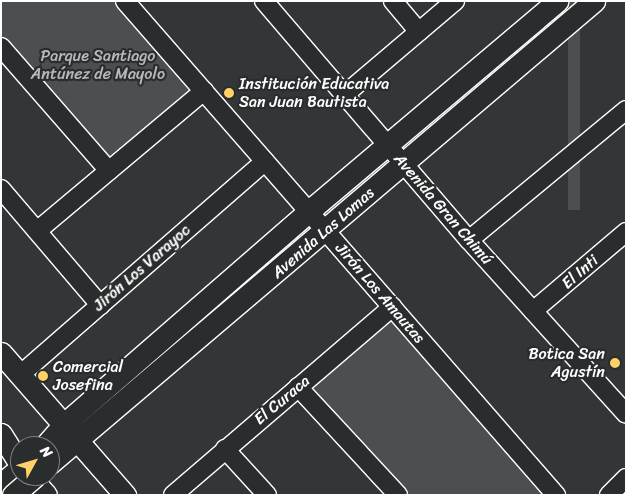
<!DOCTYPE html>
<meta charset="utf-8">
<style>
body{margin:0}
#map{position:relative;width:627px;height:496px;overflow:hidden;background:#333536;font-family:Sriracha,sans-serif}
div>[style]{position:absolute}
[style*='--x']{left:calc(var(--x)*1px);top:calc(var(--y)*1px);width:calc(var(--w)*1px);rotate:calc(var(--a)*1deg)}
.green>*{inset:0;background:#4c4f50;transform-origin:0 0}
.roads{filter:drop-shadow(1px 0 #fff) drop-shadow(-1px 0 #fff) drop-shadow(0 1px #fff) drop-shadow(0 -1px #fff)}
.minor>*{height:18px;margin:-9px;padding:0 9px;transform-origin:9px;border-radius:9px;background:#2a2d2e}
.major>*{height:21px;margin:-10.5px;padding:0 10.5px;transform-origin:10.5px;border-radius:10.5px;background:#2a2d2e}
.bridges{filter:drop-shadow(1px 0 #fff) drop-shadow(-1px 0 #fff) drop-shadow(0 1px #fff) drop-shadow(0 -1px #fff)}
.major-bridge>*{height:21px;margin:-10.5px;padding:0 10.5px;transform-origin:10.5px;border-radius:10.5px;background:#2a2d2e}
.dots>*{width:14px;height:14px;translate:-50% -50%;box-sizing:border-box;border:2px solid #2a2d2e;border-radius:50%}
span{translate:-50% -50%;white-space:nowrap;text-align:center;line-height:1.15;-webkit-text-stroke:4.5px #2a2d2e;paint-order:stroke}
.park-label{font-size:16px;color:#b7b9b9}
.poi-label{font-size:16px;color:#fff}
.left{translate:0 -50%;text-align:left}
.right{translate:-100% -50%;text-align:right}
.street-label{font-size:16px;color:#fff}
.frame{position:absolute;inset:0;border:2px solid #fff;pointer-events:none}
.north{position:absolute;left:10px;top:436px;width:50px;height:50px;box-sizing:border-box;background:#2a2d2e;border:1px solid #7f8182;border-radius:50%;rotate:51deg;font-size:14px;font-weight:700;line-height:20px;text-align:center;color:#fff}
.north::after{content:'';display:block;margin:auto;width:18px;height:22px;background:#ffd166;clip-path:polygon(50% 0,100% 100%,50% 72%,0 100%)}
</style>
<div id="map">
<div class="green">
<div style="clip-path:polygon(1px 1px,116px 1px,191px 93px,109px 160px,1px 36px)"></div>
<div style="left:568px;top:1px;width:12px;height:209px"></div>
<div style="clip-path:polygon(387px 156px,392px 161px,330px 215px,325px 208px)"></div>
<div style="clip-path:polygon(307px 226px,312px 230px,88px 423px,83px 417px)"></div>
<div style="clip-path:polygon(392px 316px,552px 495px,408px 495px,310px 387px)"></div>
</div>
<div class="roads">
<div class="minor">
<div style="--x:125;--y:1;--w:656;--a:48.9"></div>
<div style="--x:264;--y:1;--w:315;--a:49.4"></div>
<div style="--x:469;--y:240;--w:234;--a:47.9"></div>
<div style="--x:393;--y:1;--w:40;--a:50"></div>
<div style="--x:1;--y:47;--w:164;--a:48.9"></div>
<div style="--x:343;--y:96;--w:147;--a:-40.3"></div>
<div style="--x:1;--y:189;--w:153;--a:49.5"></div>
<div style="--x:37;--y:231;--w:218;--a:-40"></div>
<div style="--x:469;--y:240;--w:204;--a:-39.6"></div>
<div style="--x:533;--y:311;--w:122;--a:-40.3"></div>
<div style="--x:20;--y:375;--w:325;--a:-41.1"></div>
<div style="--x:298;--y:387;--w:147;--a:47.2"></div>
<div style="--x:225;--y:449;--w:62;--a:47.6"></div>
<div style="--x:173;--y:495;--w:289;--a:-40.6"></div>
<div style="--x:609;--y:495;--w:24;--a:-45"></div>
</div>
<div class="major">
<div style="--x:1;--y:353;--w:189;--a:48.9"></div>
<div style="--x:1;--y:434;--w:36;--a:58"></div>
<div style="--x:45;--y:446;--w:28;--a:-49"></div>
<div style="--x:63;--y:425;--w:335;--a:-41"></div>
<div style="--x:316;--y:205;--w:316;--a:-40.2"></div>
<div style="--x:50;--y:463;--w:714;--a:-40.34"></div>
<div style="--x:29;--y:476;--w:25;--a:48"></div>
<div style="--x:1;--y:484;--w:25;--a:-40"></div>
</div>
</div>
<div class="bridges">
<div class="major-bridge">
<div style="--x:13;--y:495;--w:29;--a:-41"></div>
</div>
</div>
<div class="dots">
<div style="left:229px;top:93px;background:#ffd166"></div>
<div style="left:615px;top:363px;background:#ffd166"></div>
<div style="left:43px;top:376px;background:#ffd166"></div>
</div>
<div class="park-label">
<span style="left:98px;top:65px">Parque Santiago<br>Antúnez de Mayolo</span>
</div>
<div class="poi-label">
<span class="left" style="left:239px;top:93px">Institución Educativa<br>San Juan Bautista</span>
<span class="right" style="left:605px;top:363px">Botica San<br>Agustín</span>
<span class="left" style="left:53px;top:376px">Comercial<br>Josefina</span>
</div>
<div class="street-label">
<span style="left:443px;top:209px;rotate:49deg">Avenida Gran Chimú</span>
<span style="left:323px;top:233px;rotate:-41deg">Avenida Las Lomas</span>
<span style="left:142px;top:268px;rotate:-41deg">Jirón Los Varayoc</span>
<span style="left:580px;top:272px;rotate:-41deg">El Inti</span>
<span style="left:380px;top:293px;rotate:49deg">Jirón Los Amautas</span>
<span style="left:282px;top:400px;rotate:-40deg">El Curaca</span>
</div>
<div class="frame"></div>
<div class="north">N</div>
</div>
